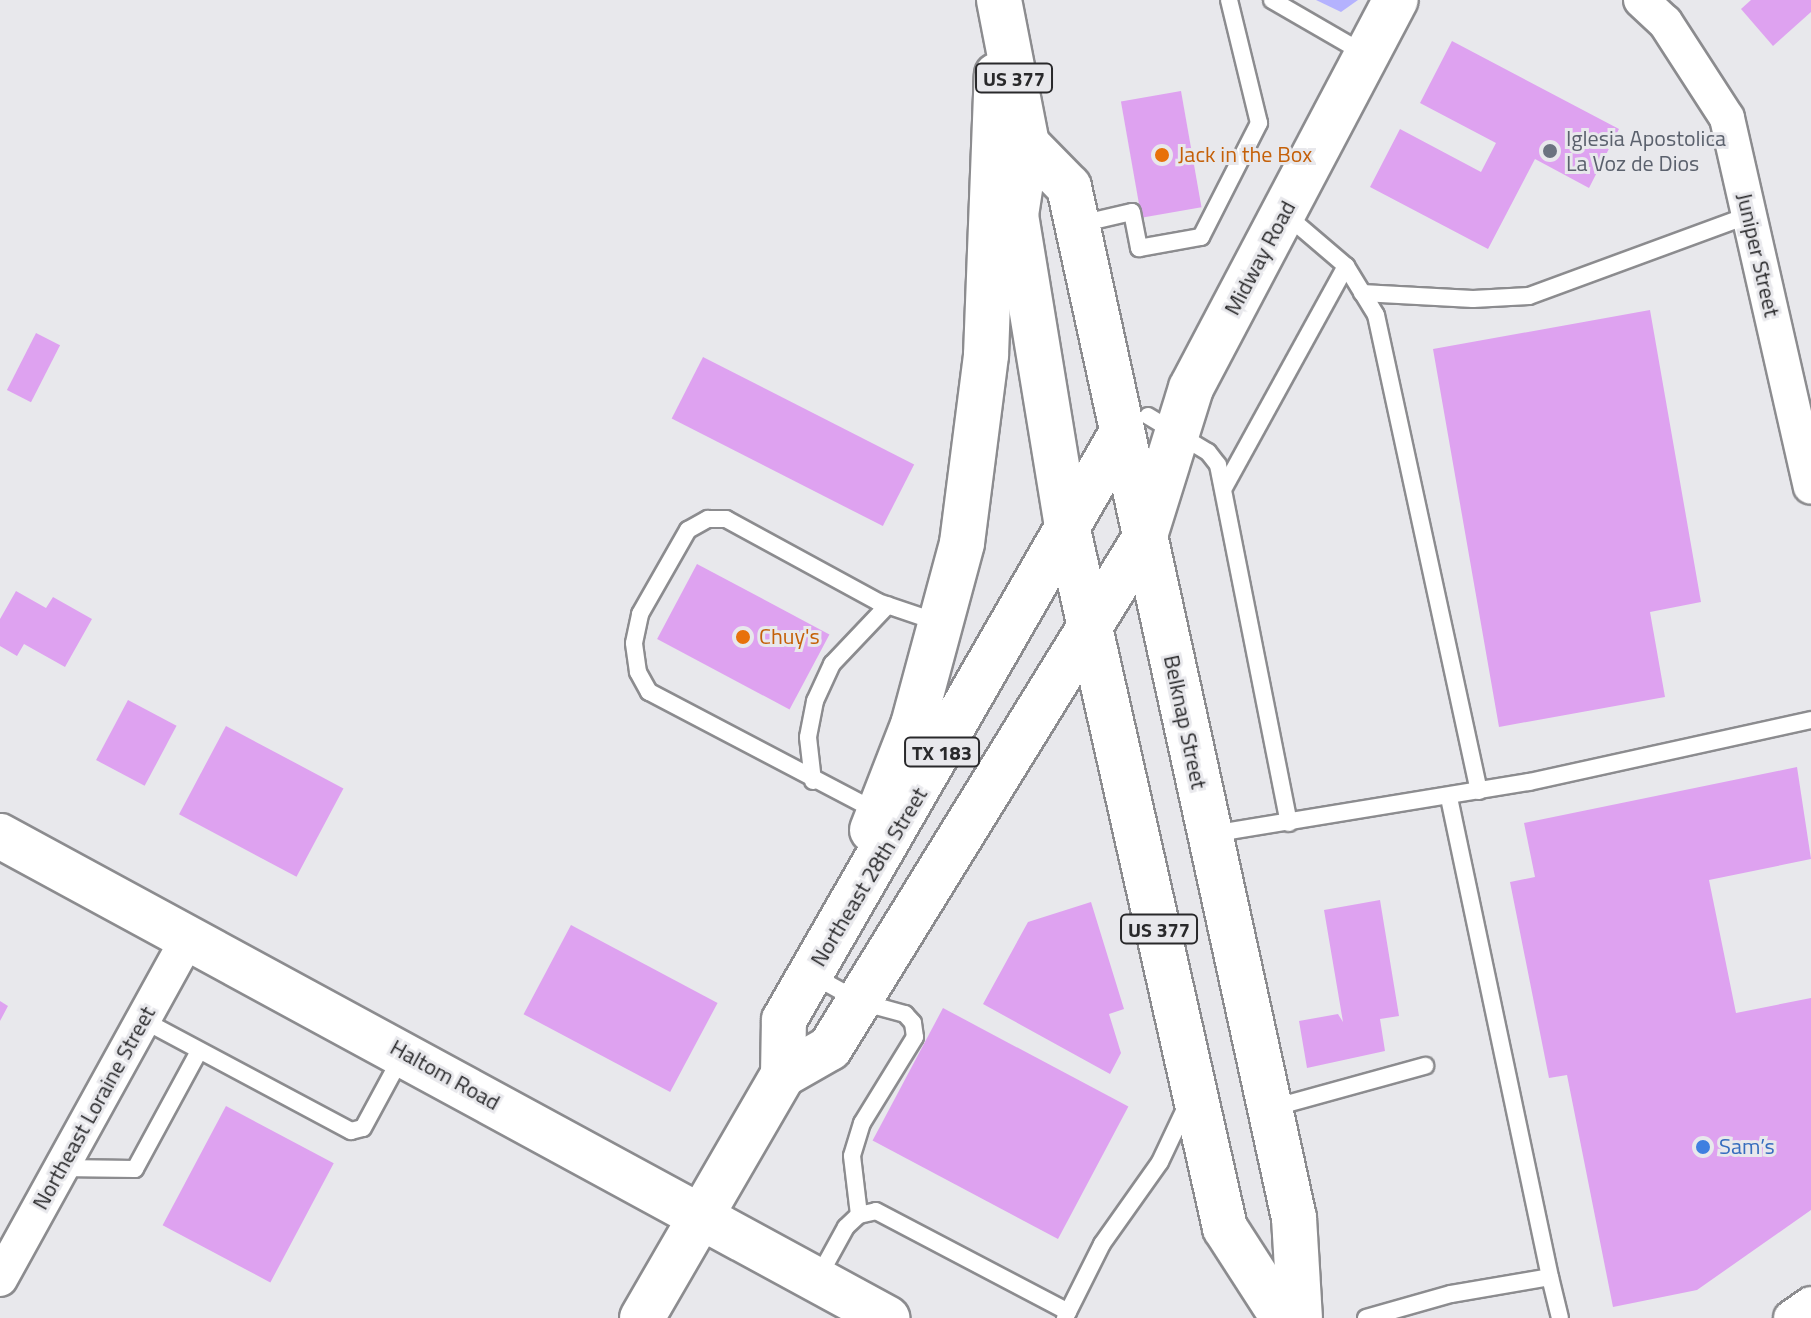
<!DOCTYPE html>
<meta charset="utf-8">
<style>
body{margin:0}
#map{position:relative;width:1811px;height:1318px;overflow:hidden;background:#e8e8ec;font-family:"Titillium Web",sans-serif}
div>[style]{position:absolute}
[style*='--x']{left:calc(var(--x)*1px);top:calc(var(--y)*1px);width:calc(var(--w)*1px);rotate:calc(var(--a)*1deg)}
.green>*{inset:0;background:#b4b2fe}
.building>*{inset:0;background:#dea2f0;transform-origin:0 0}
.roads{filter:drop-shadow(2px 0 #8c8c8f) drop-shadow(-2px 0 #8c8c8f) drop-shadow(0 2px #8c8c8f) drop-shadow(0 -2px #8c8c8f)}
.service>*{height:16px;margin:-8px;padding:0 8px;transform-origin:8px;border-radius:8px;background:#fff}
.minor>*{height:34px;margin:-17px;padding:0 17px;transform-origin:17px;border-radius:17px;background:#fff}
.secondary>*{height:44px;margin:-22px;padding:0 22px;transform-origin:22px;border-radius:22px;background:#fff}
.primary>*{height:44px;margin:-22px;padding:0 22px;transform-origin:22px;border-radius:22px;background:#fff}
.dots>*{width:22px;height:22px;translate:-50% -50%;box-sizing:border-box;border:4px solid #e8e8ec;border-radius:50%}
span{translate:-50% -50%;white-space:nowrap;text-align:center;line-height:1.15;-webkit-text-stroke:6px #e8e8ec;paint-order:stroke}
.shield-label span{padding:2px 6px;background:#e8e8ec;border:2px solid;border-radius:6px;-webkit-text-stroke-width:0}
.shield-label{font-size:20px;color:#29292b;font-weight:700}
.worship-label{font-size:22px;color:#5b616d}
.left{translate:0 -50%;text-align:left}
.food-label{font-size:22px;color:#c56008}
.street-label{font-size:22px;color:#29292b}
.shop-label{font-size:22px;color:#366cbe}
</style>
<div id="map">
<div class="green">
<div style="clip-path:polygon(1316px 0,1358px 0,1341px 12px)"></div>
</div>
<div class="building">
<div style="clip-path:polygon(1751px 0,1811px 0,1811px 12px,1773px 46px,1741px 9px)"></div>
<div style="clip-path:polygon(1452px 41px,1619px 129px,1589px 188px,1535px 159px,1488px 249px,1370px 187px,1400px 129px,1481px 172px,1496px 143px,1420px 103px)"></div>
<div style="left:1181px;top:91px;width:118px;height:61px;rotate:80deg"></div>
<div style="clip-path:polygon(1650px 310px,1701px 602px,1650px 612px,1665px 697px,1499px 727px,1433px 349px)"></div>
<div style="left:36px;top:333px;width:27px;height:64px;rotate:27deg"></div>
<div style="left:703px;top:357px;width:237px;height:69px;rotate:27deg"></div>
<div style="left:697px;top:564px;width:150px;height:85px;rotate:28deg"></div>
<div style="clip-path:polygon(16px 591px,46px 608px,53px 597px,92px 619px,65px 667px,24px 644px,17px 656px,0 646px,0 619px)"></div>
<div style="left:128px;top:700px;width:55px;height:68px;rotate:28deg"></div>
<div style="left:226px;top:726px;width:133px;height:100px;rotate:28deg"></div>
<div style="clip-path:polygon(1797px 767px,1811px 859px,1709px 880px,1736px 1013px,1811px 998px,1811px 1210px,1697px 1290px,1613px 1307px,1567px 1075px,1549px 1078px,1510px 882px,1535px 877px,1524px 823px)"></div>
<div style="clip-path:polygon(1380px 900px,1399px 1016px,1380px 1019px,1385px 1051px,1307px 1068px,1299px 1021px,1338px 1014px,1343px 1022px,1324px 910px)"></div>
<div style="clip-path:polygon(1091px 902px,1124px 1009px,1109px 1014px,1121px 1053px,1110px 1074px,983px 1004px,1028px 922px)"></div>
<div style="left:571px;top:925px;width:166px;height:101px;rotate:28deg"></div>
<div style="clip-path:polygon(0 1001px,8px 1006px,0 1021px)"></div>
<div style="left:943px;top:1008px;width:210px;height:150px;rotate:28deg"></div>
<div style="left:226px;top:1106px;width:122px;height:135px;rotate:28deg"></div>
</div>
<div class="roads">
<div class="service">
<div style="--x:1272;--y:0;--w:108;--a:30.1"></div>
<div style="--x:1284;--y:213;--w:82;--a:40.5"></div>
<div style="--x:1346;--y:266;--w:57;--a:58.5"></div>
<div style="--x:1376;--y:315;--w:487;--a:77.8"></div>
<div style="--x:1080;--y:224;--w:53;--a:-13"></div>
<div style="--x:1132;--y:212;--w:37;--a:79"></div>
<div style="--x:1139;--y:248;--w:63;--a:-10.1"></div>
<div style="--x:1201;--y:237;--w:128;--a:-63"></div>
<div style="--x:1259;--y:123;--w:127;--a:-103.7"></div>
<div style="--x:1362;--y:293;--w:111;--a:3.1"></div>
<div style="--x:1473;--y:299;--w:56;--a:-3.1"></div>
<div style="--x:1529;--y:296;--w:234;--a:-20.2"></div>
<div style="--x:1148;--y:416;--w:70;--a:31"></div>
<div style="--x:1208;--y:452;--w:16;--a:52"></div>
<div style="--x:1218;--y:465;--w:365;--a:78.8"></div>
<div style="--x:1225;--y:486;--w:251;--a:-61.2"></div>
<div style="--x:813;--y:781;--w:44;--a:-96.5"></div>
<div style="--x:808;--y:737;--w:37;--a:-79"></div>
<div style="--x:815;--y:701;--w:41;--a:-65.3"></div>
<div style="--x:832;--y:664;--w:81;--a:-46.5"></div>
<div style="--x:878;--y:812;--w:259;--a:-152.3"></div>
<div style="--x:649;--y:692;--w:23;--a:-119"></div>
<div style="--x:638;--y:672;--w:29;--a:-98"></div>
<div style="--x:634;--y:643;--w:30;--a:-78"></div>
<div style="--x:640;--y:614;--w:97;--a:-60.3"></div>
<div style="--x:688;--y:530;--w:23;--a:-29"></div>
<div style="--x:708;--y:519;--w:18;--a:0"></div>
<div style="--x:726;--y:519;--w:173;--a:28.6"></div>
<div style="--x:878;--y:602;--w:65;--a:18.7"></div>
<div style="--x:1211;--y:834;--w:322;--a:-9.3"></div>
<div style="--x:1529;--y:782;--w:289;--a:-12.4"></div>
<div style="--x:812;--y:975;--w:56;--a:28.9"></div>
<div style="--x:861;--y:1002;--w:46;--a:15.3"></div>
<div style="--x:905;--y:1014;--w:12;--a:48"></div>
<div style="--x:913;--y:1023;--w:14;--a:82"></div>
<div style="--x:915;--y:1037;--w:101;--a:121.6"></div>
<div style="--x:862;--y:1123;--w:34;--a:107"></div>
<div style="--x:852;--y:1156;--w:59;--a:83.2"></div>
<div style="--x:143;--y:1020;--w:236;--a:28.1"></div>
<div style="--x:351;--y:1131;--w:12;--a:-14"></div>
<div style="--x:363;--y:1128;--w:82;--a:-61.6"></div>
<div style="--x:1272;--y:1108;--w:159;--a:-15.4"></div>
<div style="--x:61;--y:1168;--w:74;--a:0.8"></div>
<div style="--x:135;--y:1169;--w:134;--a:-61.5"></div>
<div style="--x:1550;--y:1277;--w:42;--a:76.3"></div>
<div style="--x:818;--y:1278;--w:58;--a:-61.2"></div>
<div style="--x:846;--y:1227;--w:18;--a:-43"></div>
<div style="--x:859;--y:1215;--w:17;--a:-13"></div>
<div style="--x:876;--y:1211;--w:217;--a:27.7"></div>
<div style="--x:1065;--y:1318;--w:83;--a:-63.4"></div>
<div style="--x:1102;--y:1244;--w:100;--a:-54.7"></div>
<div style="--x:1160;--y:1162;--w:63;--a:-64.7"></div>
<div style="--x:1366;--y:1318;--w:88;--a:-15.8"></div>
<div style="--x:1451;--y:1294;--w:100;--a:-9.7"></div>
<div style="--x:1550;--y:1277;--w:491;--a:-101.9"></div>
</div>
<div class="minor">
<div style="--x:1641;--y:0;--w:33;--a:43"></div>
<div style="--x:1665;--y:22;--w:114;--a:57.1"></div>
<div style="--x:1727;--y:118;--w:378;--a:77.2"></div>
<div style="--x:0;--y:1279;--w:392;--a:-61.1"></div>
<div style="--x:1791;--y:1318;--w:24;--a:-35"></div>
</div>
<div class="secondary">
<div style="--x:1144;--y:539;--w:158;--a:-72.7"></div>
<div style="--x:1191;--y:388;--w:439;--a:-62.2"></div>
<div style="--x:0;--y:836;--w:1010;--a:28.52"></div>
</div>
<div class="primary">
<div style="--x:999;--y:0;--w:147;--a:79"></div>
<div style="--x:1027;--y:144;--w:72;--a:98.8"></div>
<div style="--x:1016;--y:215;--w:314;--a:80.7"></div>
<div style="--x:1067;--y:525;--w:721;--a:77.33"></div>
<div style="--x:1225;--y:1228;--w:107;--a:57.2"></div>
<div style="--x:1027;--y:144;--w:60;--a:45.7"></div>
<div style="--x:1069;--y:187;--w:1055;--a:77.69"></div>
<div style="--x:1294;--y:1218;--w:100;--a:86.6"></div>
<div style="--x:872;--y:830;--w:113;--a:-68.7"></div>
<div style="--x:913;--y:725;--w:188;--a:-74.9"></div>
<div style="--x:962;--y:543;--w:190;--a:-82.7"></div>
<div style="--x:986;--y:355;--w:280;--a:-87.8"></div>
<div style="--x:783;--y:1075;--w:54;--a:-29.9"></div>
<div style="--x:830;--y:1048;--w:598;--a:-58.33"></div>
<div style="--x:642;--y:1318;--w:281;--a:-59.9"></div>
<div style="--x:783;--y:1075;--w:55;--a:-89"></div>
<div style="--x:784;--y:1020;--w:676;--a:-60.1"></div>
</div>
</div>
<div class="dots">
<div style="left:1550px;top:151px;background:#6b7280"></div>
<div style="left:1162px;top:155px;background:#e8710a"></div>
<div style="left:743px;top:637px;background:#e8710a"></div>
<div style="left:1703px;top:1147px;background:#3f7fe0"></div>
</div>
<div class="shield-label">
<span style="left:1014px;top:78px">US 377</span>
<span style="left:942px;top:752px">TX 183</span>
<span style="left:1159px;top:929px">US 377</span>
</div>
<div class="worship-label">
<span class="left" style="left:1566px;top:151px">Iglesia Apostolica<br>La Voz de Dios</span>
</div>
<div class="food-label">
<span class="left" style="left:1178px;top:155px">Jack in the Box</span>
<span class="left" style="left:759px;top:637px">Chuy's</span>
</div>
<div class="street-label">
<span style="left:1758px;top:255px;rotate:77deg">Juniper Street</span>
<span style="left:1260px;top:258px;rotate:-62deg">Midway Road</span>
<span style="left:1185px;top:722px;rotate:78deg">Belknap Street</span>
<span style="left:869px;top:877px;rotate:-59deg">Northeast 28th Street</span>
<span style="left:445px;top:1075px;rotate:29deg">Haltom Road</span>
<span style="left:94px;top:1108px;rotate:-61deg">Northeast Loraine Street</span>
</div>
<div class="shop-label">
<span class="left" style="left:1719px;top:1147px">Sam’s</span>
</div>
</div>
